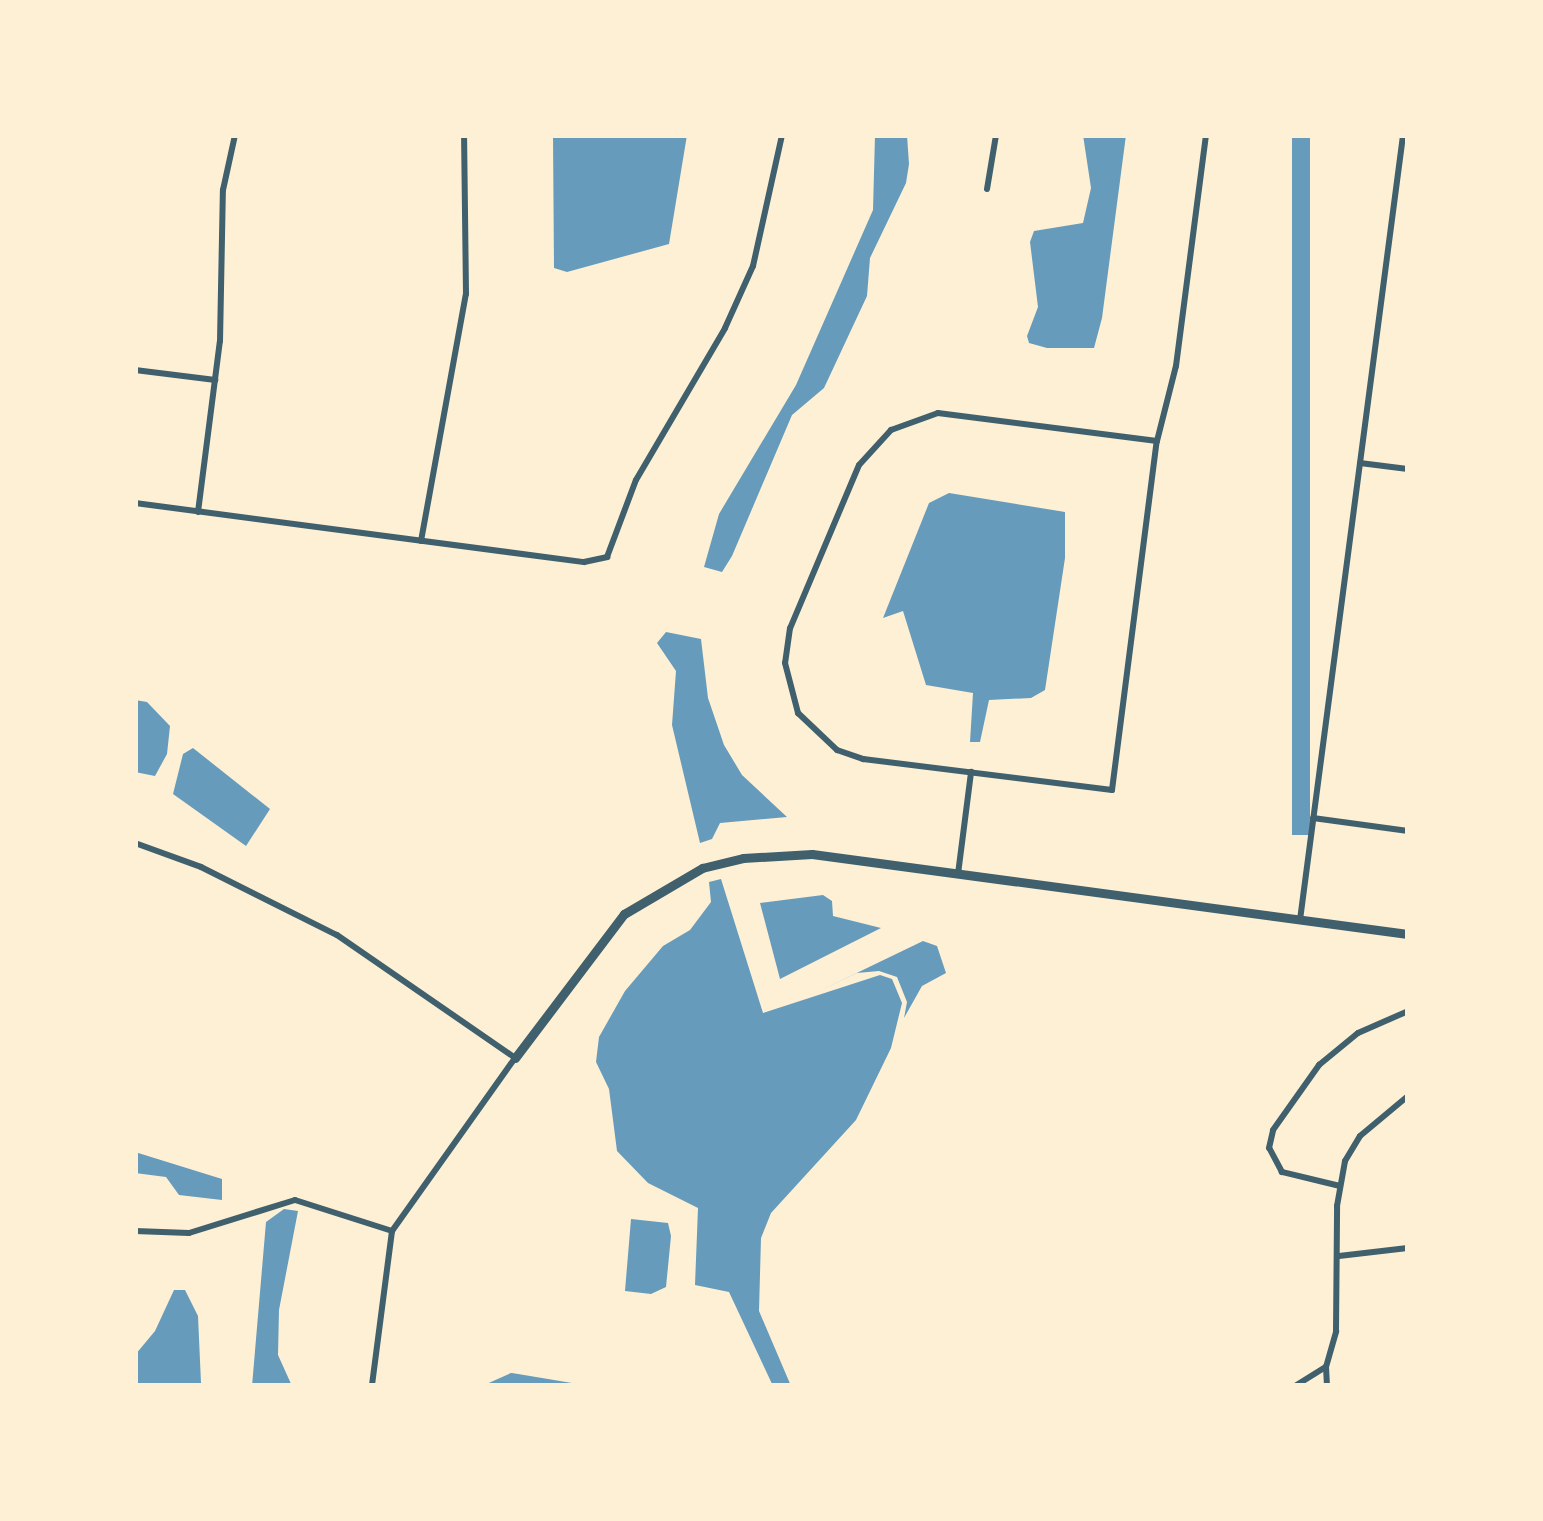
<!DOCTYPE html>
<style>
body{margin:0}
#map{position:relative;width:1543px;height:1521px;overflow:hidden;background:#fdf0d5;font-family:Helvetica,sans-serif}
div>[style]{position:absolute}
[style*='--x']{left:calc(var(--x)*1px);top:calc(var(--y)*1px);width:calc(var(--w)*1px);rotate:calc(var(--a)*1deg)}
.water>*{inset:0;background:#669bbc;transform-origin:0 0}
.minor>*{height:6px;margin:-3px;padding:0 3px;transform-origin:3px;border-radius:3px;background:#3f606c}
.tertiary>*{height:9px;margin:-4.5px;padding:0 4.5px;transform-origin:4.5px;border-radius:4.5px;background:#3f606c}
span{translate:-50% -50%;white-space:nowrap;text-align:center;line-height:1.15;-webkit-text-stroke:10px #fdf0d5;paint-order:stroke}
.frame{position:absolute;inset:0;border:138px solid #fdf0d5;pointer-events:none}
</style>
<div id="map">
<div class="water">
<div style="clip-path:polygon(553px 135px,687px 135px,669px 244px,567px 272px,554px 268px)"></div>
<div style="clip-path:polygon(875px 135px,907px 135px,909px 164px,906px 183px,870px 258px,867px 296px,824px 388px,792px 415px,732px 556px,722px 572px,704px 567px,719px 514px,796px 385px,873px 210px)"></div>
<div style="clip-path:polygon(1083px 135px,1126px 135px,1102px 318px,1094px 348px,1047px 348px,1029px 343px,1027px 336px,1038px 307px,1030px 242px,1034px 231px,1083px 223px,1091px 188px)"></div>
<div style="left:1292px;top:135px;width:18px;height:700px"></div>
<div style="clip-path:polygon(949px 493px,1065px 512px,1065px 558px,1045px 690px,1031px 698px,989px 700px,980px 742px,970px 742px,973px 693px,926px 685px,903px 611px,883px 618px,929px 503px)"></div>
<div style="clip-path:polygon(666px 632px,701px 639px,708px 698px,724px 745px,742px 775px,787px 817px,720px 823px,712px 839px,700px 843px,672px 725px,676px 671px,657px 643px)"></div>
<div style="clip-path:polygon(135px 700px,147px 702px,170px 726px,167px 754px,155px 776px,135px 772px)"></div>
<div style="clip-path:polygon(193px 748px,270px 809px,246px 846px,173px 794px,183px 754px)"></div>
<div style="clip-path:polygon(721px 879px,763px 1013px,880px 975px,892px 979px,902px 1003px,891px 1048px,856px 1120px,771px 1213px,761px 1238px,759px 1311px,791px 1386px,773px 1386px,729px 1292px,695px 1285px,698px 1208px,648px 1183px,617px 1151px,609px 1089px,596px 1062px,599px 1037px,625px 991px,663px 946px,690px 930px,711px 902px,709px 882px)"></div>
<div style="clip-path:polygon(823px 895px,832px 901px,833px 916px,881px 928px,780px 979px,760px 903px)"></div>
<div style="clip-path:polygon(923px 941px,937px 946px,946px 973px,922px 986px,904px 1018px,907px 1002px,897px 977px,879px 971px,857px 973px,809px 996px)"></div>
<div style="clip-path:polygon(135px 1152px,222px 1179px,222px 1200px,179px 1195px,166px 1177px,135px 1173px)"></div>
<div style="clip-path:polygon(284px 1209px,298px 1211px,279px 1310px,278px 1355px,292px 1386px,252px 1386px,266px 1222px)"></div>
<div style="clip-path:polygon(631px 1219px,668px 1223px,671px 1236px,666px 1287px,651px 1294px,625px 1291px)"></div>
<div style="clip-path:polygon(174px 1290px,185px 1290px,198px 1316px,201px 1383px,135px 1386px,135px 1355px,155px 1331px)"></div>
<div style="clip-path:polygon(511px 1373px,512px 1373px,590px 1386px,482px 1386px)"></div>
</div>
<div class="minor">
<div style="--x:987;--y:189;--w:55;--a:-80.5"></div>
<div style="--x:135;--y:370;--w:81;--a:7.1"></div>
<div style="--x:1157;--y:441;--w:221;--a:-172.7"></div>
<div style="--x:938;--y:413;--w:50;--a:160.1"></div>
<div style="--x:891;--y:430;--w:47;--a:132.4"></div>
<div style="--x:859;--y:465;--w:177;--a:112.9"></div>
<div style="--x:790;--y:628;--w:35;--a:98"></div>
<div style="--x:785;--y:663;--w:52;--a:75.4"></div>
<div style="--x:798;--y:713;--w:54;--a:43.5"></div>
<div style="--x:837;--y:750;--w:28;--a:19"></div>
<div style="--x:863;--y:759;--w:251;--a:7.1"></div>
<div style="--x:1112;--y:790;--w:352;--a:-82.7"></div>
<div style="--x:1157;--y:441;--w:77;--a:-75.8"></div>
<div style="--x:1176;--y:366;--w:233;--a:-82.6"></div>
<div style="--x:1360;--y:463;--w:48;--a:7.1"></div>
<div style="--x:135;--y:503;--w:453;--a:7.5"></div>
<div style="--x:584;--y:562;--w:24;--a:-12"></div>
<div style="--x:607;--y:557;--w:82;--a:-69.4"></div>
<div style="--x:636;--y:480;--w:176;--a:-59.6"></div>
<div style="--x:725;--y:328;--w:68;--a:-65.7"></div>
<div style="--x:753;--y:266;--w:134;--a:-77.5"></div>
<div style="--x:198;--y:512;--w:172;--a:-82.7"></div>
<div style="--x:220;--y:341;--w:151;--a:-88.9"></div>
<div style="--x:223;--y:190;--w:56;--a:-77.7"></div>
<div style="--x:421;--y:541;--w:251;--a:-79.7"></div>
<div style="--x:466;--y:294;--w:159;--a:-90.7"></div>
<div style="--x:1313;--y:818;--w:96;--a:7.8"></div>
<div style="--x:135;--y:843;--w:70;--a:20"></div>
<div style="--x:201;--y:867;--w:152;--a:26.6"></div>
<div style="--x:337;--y:935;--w:216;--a:34.6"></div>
<div style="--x:515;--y:1058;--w:212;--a:125.4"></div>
<div style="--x:392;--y:1231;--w:156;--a:97.4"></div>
<div style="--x:958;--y:874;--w:103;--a:-82.7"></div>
<div style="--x:1300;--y:920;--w:792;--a:-82.52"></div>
<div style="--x:1340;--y:1186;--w:60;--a:-166.4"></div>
<div style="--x:1282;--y:1172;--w:27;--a:-118"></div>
<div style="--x:1269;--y:1148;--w:18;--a:-77"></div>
<div style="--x:1273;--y:1130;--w:80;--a:-54.7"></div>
<div style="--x:1319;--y:1065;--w:50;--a:-39.4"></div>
<div style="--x:1358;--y:1033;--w:55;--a:-23.7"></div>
<div style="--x:135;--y:1231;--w:54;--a:2.1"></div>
<div style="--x:189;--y:1233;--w:111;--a:-17.3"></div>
<div style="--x:295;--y:1200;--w:102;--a:17.7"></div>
<div style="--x:1339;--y:1256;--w:69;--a:-6.6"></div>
<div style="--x:1326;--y:1367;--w:19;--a:87"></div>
<div style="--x:1295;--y:1386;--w:36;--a:-32"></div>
<div style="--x:1326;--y:1367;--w:37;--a:-74"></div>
<div style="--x:1336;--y:1331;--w:125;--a:-89.5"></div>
<div style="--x:1337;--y:1206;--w:46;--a:-79.9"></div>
<div style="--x:1345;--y:1161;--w:29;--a:-59"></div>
<div style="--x:1360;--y:1136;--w:62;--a:-39.8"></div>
</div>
<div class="tertiary">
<div style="--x:515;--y:1058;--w:181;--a:-52.9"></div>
<div style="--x:624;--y:914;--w:91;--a:-30.5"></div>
<div style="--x:702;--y:868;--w:42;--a:-13.7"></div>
<div style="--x:743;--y:858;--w:69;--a:-3.3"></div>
<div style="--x:812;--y:854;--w:601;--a:7.65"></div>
</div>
<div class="frame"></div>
</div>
